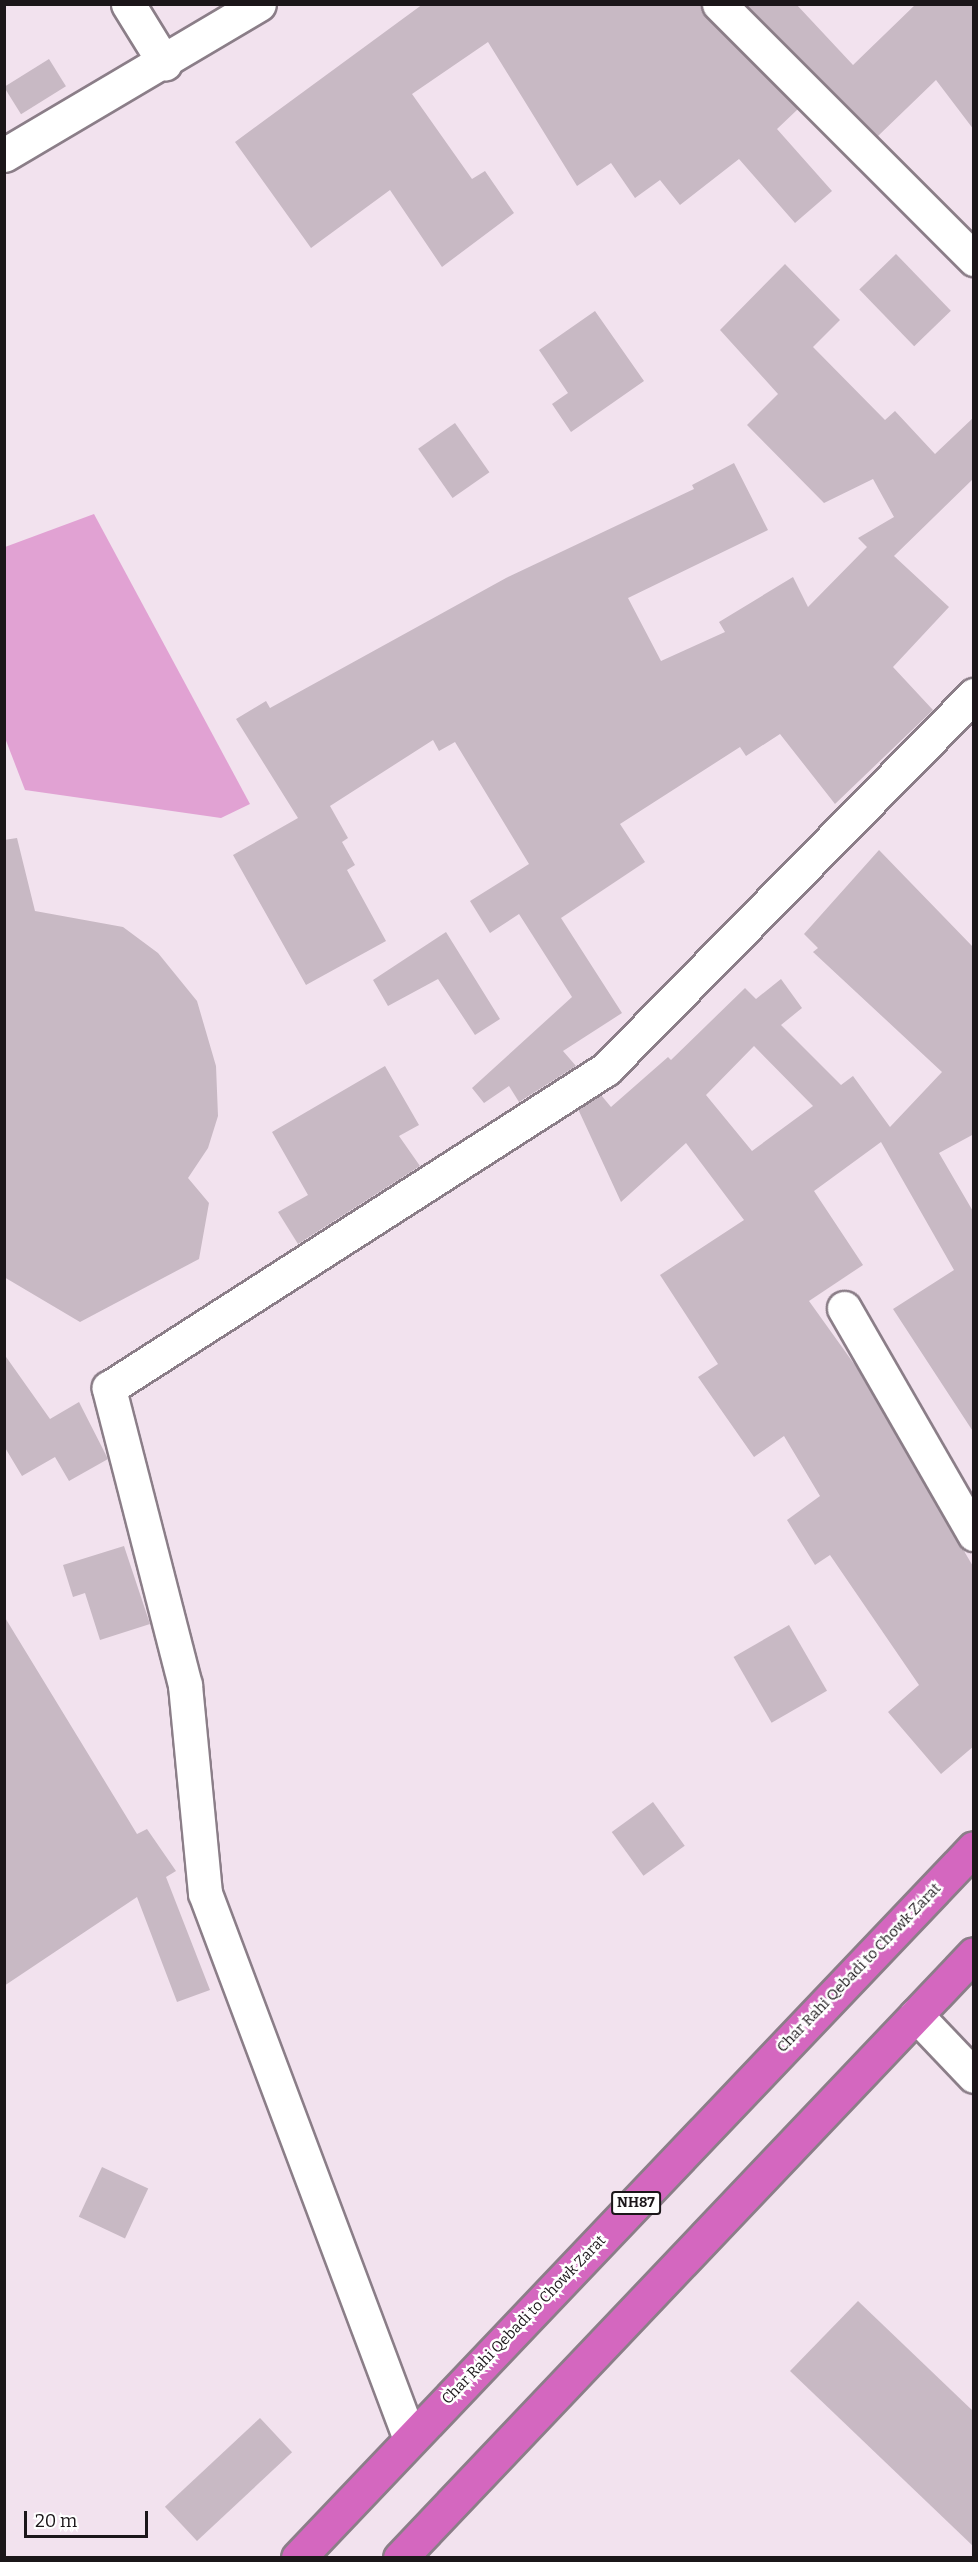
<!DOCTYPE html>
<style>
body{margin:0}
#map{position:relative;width:978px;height:2562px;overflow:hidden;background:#f2e2ee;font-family:Bitter,serif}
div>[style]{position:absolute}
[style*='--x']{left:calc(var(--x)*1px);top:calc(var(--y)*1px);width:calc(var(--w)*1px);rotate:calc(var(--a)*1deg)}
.green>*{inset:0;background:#e1a2d3}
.building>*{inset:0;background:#c8b9c4;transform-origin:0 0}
.roads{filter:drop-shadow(2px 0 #8b7e88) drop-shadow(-2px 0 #8b7e88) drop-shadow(0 2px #8b7e88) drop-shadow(0 -2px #8b7e88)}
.street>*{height:33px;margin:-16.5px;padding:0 16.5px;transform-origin:16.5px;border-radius:16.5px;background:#fff}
.highway>*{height:33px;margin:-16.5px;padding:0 16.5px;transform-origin:16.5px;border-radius:16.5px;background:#d467bf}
span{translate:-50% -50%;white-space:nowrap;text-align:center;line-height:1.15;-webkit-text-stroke:5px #fff;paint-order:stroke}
.shield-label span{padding:2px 4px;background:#fff;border:2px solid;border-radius:4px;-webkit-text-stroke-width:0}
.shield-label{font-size:14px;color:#1b1619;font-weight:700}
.street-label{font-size:15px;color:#1b1619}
.frame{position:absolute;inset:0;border:6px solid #1b1619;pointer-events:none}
.scale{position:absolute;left:24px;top:2511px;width:124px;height:27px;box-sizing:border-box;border:3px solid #1b1619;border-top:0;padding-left:8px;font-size:18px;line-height:21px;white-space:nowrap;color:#1b1619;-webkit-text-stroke:4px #fff;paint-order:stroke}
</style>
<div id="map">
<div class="green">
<div style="clip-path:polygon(94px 514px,250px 804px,221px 818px,25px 790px,5px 738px,5px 547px)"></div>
</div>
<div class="building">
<div style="clip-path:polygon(423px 4px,701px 4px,706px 17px,798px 109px,777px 129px,832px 191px,795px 223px,739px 159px,680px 205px,660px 180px,635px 198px,611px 163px,577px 186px,488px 42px,412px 94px,472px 179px,485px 171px,514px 213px,442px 267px,390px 190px,311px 248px,235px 142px)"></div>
<div style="clip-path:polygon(746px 4px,796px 4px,853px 65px,916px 4px,974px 4px,974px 130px,936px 80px,878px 136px)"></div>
<div style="left:49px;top:59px;width:32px;height:53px;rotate:58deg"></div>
<div style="left:896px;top:254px;width:79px;height:51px;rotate:46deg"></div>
<div style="clip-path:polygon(785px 264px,840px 320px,813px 347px,885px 420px,895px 411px,935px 454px,974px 417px,974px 478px,894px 556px,949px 607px,893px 667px,933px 710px,835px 804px,780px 734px,746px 756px,740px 747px,620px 824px,645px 862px,561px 918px,622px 1013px,563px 1051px,576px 1066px,519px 1102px,509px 1086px,484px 1103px,472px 1088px,572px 997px,519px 914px,490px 933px,470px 901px,529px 864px,455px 742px,439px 751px,433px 740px,330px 806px,348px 838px,342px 842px,355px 865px,347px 870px,386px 941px,306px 985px,233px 855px,298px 818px,236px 719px,266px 701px,270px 708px,506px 578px,694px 489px,692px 485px,734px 463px,768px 530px,628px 598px,661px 661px,725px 632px,719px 622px,793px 577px,808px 607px,867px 547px,858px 538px,894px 517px,873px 479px,824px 503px,747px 425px,778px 394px,720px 330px)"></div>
<div style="clip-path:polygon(595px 311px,644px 381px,571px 432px,552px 404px,568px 393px,539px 350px)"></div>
<div style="left:455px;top:423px;width:60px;height:45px;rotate:55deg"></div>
<div style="clip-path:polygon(17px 838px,35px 911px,123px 927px,158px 953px,197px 1001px,216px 1066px,218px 1116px,208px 1148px,188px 1178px,209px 1203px,199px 1259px,80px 1322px,4px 1277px,4px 840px)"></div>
<div style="clip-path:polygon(evenodd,879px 850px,974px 948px,974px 1134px,939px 1153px,974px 1213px,974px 1433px,893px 1309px,954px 1270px,881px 1142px,814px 1191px,863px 1265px,809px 1301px,857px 1368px,974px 1568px,974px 1746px,941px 1774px,888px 1712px,919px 1685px,830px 1555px,815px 1565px,787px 1520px,820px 1496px,784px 1436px,754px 1457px,698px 1377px,718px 1364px,660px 1275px,744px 1220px,686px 1143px,621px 1202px,578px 1109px,601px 1095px,611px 1107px,668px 1057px,671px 1060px,745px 988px,756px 999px,781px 979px,802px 1008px,781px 1025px,841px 1085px,853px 1076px,890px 1127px,942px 1072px,813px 952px,818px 948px,804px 934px,879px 850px,754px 1046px,813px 1106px,752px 1151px,706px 1095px,754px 1046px)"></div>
<div style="clip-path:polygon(446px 932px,500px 1019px,475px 1035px,438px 979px,388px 1006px,373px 980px)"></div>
<div style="clip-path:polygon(385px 1066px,419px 1125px,399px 1136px,420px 1166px,298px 1244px,278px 1212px,308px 1195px,272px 1132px)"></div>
<div style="clip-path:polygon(4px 1354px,50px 1419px,79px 1402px,108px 1459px,69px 1481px,55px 1457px,22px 1476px,4px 1446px)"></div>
<div style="clip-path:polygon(124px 1546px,150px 1624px,100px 1640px,85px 1593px,73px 1597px,63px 1565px)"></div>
<div style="clip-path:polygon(4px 1616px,137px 1834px,147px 1829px,176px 1871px,166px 1877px,210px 1990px,177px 2002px,137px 1897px,4px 1986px)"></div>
<div style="left:789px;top:1625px;width:76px;height:64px;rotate:60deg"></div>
<div style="left:653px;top:1802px;width:54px;height:51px;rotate:54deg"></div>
<div style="left:102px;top:2167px;width:51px;height:55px;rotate:25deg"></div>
<div style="clip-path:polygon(858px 2301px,974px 2412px,974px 2547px,790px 2371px)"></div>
<div style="left:260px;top:2418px;width:47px;height:130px;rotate:47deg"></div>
</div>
<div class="roads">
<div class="street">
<div style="--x:128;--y:4;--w:70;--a:58.3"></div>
<div style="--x:719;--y:4;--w:361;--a:45"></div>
<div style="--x:4;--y:155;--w:296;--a:-30.6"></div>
<div style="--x:844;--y:1308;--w:261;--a:60.1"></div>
<div style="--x:916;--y:2015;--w:84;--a:46.4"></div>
<div style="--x:410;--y:2439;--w:583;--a:-110.58"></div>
<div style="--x:205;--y:1893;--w:209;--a:-95.5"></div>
<div style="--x:185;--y:1685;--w:307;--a:-104.4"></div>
<div style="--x:109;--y:1388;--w:591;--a:-32.69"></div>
<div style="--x:606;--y:1069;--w:525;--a:-45.46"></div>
</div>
<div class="highway">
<div style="--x:298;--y:2558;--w:980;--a:-46.41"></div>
<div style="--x:400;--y:2558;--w:833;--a:-46.46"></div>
</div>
</div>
<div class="shield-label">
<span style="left:636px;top:2203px">NH87</span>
</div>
<div class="street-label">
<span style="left:859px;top:1968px;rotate:-46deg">Char Rahi Qebadi to Chowk Zarat</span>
<span style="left:524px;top:2320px;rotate:-46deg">Char Rahi Qebadi to Chowk Zarat</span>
</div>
<div class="frame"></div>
<div class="scale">20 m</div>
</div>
